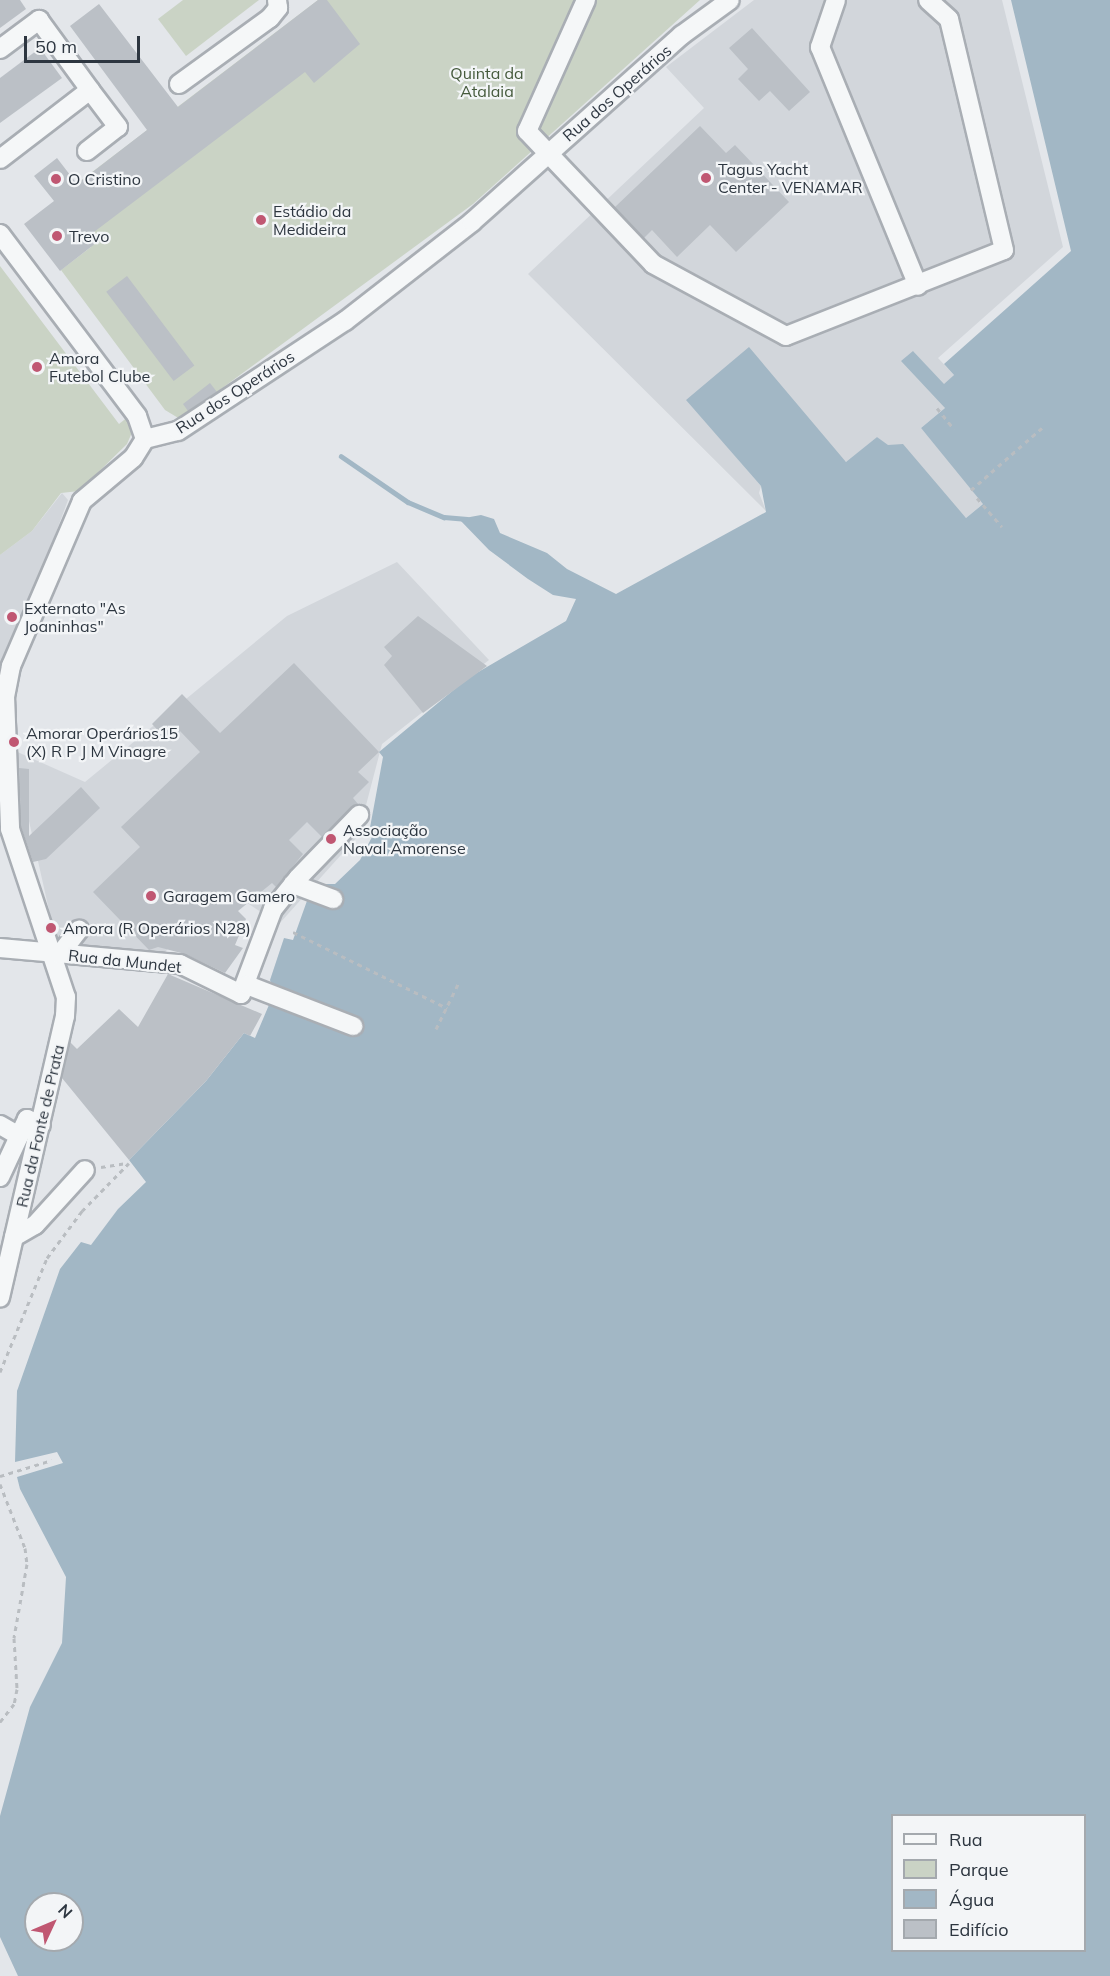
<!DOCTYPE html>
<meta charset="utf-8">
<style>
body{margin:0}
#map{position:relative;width:1110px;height:1976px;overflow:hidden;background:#e3e6ea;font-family:Mulish,sans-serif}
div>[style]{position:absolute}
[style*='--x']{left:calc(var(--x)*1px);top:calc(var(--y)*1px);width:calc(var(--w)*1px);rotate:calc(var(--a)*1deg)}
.built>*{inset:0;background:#d2d6db}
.green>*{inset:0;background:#cad3c5}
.water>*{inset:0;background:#a2b7c5}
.stream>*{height:4.5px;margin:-2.25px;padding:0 2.25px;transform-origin:2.25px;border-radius:2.25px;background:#a2b7c5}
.building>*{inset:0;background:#bbc0c6;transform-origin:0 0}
.path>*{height:3px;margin-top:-1.5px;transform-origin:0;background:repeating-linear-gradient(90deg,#b9bdc1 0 4.5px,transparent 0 9px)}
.roads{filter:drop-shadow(2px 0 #a9aeb4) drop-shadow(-2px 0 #a9aeb4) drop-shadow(0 2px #a9aeb4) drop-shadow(0 -2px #a9aeb4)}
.minor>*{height:18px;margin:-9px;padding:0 9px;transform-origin:9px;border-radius:9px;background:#f5f7f8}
.dots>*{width:16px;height:16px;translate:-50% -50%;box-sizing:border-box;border:3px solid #f3f5f7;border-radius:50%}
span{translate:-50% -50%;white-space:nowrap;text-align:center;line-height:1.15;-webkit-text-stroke:4.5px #f3f5f7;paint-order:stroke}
.park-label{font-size:16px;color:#455a3c}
.street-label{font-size:16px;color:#2d3640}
.poi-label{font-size:16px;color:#2d3640}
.left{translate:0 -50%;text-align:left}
.legend{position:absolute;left:891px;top:1814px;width:195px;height:138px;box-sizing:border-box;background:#f3f5f7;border:2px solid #a4a9ae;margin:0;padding:8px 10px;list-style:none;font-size:18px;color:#2d3640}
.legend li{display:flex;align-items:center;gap:12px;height:30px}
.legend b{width:30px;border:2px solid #a4a9ae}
.north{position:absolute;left:24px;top:1892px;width:60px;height:60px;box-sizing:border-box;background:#f3f5f7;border:2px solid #a4a9ae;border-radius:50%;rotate:46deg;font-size:16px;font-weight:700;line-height:24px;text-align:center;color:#2d3640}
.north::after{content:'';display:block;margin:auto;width:21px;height:27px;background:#c05772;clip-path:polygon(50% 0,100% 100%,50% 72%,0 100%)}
.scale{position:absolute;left:24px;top:36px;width:116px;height:27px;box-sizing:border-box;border:3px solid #2d3640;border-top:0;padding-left:8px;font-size:18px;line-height:21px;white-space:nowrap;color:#2d3640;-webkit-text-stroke:4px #f3f5f7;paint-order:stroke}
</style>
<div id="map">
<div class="built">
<div style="clip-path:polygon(754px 0,1002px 0,1063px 247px,938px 358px,954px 375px,944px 385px,913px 351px,945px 408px,921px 428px,984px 503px,966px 518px,877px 437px,847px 462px,687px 400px,761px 486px,759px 493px,766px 511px,528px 274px,704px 108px,666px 67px)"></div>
<div style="clip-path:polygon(62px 493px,68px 500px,0 684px,0 555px,32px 531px)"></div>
<div style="clip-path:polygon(397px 562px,489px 660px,382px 744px,358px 836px,279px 924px,226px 889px,164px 953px,58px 950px,13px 750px,85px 782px,287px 616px)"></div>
</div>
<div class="green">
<div style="clip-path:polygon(183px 0,259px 0,186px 56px,158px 19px)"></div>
<div style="clip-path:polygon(318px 0,700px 0,473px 204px,180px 419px,165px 410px,61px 270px,91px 247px,54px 201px)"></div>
<div style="clip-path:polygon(0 266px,119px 424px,129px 416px,133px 430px,127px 444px,79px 491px,61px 493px,32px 531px,0 555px)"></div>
</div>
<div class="water">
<div style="clip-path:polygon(evenodd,1011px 0,1110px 0,1110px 1976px,18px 1976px,0 1937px,0 1816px,30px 1707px,62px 1643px,66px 1577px,20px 1489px,17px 1477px,63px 1463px,57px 1452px,15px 1462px,17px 1391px,60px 1269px,81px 1242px,91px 1245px,118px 1209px,146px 1182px,129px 1160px,206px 1081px,244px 1033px,255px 1038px,274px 993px,270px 980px,284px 938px,293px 940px,313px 884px,335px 884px,360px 860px,372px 837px,369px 833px,383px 757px,379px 752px,468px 678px,566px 621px,576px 599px,553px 595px,528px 579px,489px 550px,459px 519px,481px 515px,494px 519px,500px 533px,547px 553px,567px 569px,616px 594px,766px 512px,761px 486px,686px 400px,749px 347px,846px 462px,877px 437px,888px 445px,903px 444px,966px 518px,983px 504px,921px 428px,945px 408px,901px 361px,913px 351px,944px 384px,954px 375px,944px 364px,1071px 251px,1011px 0,892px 1816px,1084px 1816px,1084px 1950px,892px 1950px,892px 1816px,1011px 0,36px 1904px,72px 1904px,72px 1940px,36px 1940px,36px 1904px)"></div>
</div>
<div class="stream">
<div style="--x:341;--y:456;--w:81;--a:34.5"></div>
<div style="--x:408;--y:502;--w:39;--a:23"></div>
<div style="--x:444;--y:517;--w:23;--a:5"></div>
</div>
<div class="building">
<div style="clip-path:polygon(0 0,20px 0,26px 9px,0 28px)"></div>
<div style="clip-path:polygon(318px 0,327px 0,360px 44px,314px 83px,305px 72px,90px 235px,96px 243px,60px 271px,24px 224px,54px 201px,34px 176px,57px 158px,77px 184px,147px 130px,70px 26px,99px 4px,178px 107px)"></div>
<div style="clip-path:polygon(752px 28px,810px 92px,789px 111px,770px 91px,759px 101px,738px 79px,748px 69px,729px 48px)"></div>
<div style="clip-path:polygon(40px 48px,62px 78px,0 123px,0 78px)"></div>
<div style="clip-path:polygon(700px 126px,726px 153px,735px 145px,789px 202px,736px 252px,710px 225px,677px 257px,652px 230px,644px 238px,615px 207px)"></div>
<div style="left:127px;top:276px;width:112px;height:26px;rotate:53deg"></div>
<div style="clip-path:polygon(210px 383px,217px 392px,188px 411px,183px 404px)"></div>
<div style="clip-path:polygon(418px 616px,487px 666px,423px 713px,384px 665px,392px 656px,384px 647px)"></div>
<div style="clip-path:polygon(294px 663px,379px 752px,358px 772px,369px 782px,353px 798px,358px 804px,322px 837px,307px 822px,289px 840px,303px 854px,276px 887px,272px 883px,238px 911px,246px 919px,235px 945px,243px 948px,225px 973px,185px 954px,158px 947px,149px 950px,93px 892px,140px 847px,121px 827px,200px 752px,180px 731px,169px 742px,152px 724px,182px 694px,220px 733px)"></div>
<div style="clip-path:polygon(19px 768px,29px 769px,29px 836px,81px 787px,100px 808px,46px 859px,33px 862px,21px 827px)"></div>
<div style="clip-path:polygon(168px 974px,262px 1014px,250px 1036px,244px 1033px,206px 1081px,129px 1160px,62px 1078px,70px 1042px,77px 1049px,119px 1009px,138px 1027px)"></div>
</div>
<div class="path">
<div style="--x:937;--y:408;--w:27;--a:51"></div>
<div style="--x:971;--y:490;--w:97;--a:-41.2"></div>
<div style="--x:977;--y:498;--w:38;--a:49"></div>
<div style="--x:293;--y:932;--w:172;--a:26.3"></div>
<div style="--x:436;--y:1029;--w:52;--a:-63.9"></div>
<div style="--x:101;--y:1167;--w:26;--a:-9"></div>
<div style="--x:0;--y:1372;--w:123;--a:-67.6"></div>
<div style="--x:47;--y:1258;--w:59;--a:-53.3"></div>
<div style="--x:82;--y:1211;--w:67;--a:-45.6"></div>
<div style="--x:0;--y:1476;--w:54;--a:-17.1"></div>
<div style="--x:0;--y:1484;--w:69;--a:68.7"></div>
<div style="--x:25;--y:1548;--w:16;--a:83"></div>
<div style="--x:27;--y:1564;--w:75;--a:100"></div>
<div style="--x:14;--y:1638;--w:51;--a:86.6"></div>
<div style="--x:17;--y:1689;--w:15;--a:101"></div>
<div style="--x:14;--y:1704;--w:23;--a:128"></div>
</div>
<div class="roads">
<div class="minor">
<div style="--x:586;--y:0;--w:144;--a:114.2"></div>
<div style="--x:527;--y:131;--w:183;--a:46.5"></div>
<div style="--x:653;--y:264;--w:151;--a:28.4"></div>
<div style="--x:786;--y:336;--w:234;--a:-21.5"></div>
<div style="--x:1004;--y:250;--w:237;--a:-103.4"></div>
<div style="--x:949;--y:19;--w:28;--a:-138"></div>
<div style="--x:836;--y:0;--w:50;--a:108.8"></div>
<div style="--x:820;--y:47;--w:258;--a:67.7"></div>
<div style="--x:0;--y:49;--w:49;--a:-36.6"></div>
<div style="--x:39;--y:20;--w:87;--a:53.9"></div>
<div style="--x:90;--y:90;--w:113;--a:142.5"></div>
<div style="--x:179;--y:84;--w:112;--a:-36"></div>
<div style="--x:270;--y:18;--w:13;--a:-51"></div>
<div style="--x:278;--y:8;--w:8;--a:-97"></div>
<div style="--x:87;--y:151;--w:39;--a:-38"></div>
<div style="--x:118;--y:127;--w:46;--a:-127.1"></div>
<div style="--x:0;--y:234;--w:228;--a:53"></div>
<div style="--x:137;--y:416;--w:24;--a:71"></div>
<div style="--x:145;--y:439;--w:22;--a:122"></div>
<div style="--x:133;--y:458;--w:67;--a:139.9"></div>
<div style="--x:82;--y:501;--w:180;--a:113.3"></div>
<div style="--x:11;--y:666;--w:31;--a:101"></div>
<div style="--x:5;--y:696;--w:133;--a:87.8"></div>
<div style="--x:10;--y:829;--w:177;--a:71.6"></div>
<div style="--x:66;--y:997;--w:19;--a:93"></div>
<div style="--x:65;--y:1016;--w:289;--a:103"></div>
<div style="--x:145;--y:439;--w:34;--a:-14"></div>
<div style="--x:178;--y:431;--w:200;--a:-33.4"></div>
<div style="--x:345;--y:321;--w:161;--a:-37.9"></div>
<div style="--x:472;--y:222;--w:281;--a:-41.7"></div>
<div style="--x:682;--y:35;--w:59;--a:-36.1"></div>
<div style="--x:293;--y:884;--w:43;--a:20.6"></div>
<div style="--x:0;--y:948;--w:181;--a:5.1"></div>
<div style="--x:180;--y:964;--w:68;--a:26.2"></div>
<div style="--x:241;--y:994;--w:91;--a:-69.4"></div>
<div style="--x:273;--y:909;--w:40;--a:-51"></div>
<div style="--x:298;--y:878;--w:88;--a:-45.9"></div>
<div style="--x:60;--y:954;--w:31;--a:-52"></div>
<div style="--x:247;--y:985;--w:114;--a:21.1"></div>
<div style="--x:0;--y:1125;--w:22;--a:30"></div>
<div style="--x:0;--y:1177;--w:64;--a:-65"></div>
<div style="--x:27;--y:1119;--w:15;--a:23"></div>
<div style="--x:14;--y:1237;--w:24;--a:-30"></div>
<div style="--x:35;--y:1225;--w:74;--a:-47.7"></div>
</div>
</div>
<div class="dots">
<div style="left:706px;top:178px;background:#c05772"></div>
<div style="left:56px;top:179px;background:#c05772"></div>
<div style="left:261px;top:220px;background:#c05772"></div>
<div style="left:57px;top:236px;background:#c05772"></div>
<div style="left:37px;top:367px;background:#c05772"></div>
<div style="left:12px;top:617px;background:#c05772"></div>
<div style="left:14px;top:742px;background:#c05772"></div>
<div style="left:331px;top:839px;background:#c05772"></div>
<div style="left:151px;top:896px;background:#c05772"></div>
<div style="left:51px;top:928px;background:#c05772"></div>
</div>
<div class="park-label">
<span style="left:487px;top:82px">Quinta da<br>Atalaia</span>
</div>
<div class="street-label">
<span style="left:617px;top:93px;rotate:-41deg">Rua dos Operários</span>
<span style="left:235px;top:392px;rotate:-33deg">Rua dos Operários</span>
<span style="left:125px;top:961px;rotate:6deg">Rua da Mundet</span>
<span style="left:40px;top:1126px;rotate:-77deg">Rua da Fonte de Prata</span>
</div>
<div class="poi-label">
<span class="left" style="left:718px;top:178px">Tagus Yacht<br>Center - VENAMAR</span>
<span class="left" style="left:68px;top:179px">O Cristino</span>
<span class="left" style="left:273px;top:220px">Estádio da<br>Medideira</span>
<span class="left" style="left:69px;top:236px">Trevo</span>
<span class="left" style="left:49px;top:367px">Amora<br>Futebol Clube</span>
<span class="left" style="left:24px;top:617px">Externato "As<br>Joaninhas"</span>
<span class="left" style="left:26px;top:742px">Amorar Operários15<br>(X) R P J M Vinagre</span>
<span class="left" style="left:343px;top:839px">Associação<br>Naval Amorense</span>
<span class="left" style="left:163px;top:896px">Garagem Gamero</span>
<span class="left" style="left:63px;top:928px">Amora (R Operários N28)</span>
</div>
<ul class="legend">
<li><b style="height:8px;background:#f5f7f8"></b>Rua</li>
<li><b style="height:16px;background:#cad3c5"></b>Parque</li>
<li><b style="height:16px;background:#a2b7c5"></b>Água</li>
<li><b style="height:16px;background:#bbc0c6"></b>Edifício</li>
</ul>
<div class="north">N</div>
<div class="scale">50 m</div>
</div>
